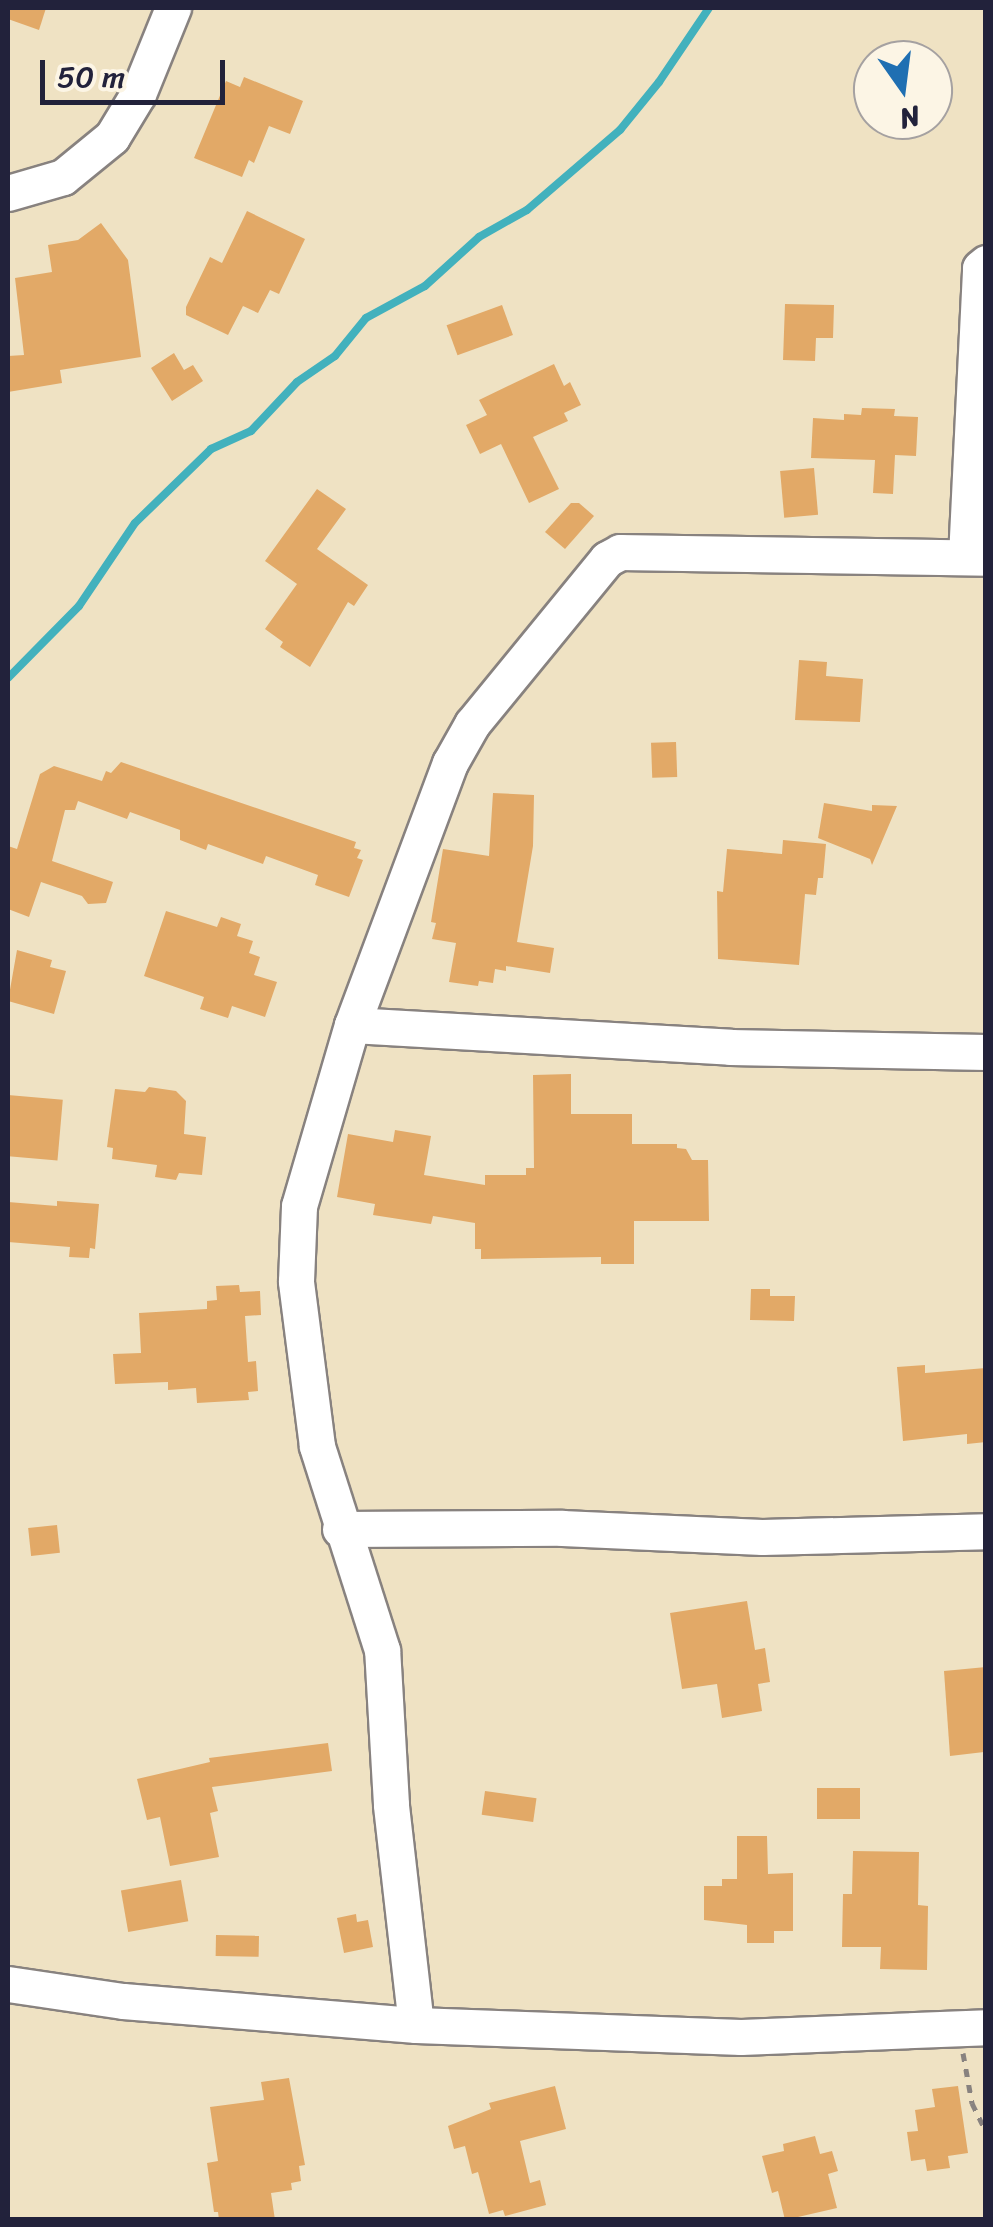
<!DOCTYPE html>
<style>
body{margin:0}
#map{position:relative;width:993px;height:2227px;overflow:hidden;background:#efe2c3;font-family:Sriracha,sans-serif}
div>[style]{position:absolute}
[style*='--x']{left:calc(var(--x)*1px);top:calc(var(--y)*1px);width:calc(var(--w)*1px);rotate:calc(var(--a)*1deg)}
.stream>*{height:8px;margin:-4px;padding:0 4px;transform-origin:4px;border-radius:4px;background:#42b1bd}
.building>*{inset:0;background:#e2a967;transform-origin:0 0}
.path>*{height:5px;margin-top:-2.5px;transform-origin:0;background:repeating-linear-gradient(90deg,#88827f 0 8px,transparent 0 16px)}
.roads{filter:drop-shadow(2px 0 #88827f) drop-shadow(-2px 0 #88827f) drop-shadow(0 2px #88827f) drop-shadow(0 -2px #88827f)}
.minor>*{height:35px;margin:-17.5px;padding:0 17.5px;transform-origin:17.5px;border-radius:17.5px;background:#fff}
span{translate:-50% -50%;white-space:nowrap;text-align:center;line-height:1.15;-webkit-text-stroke:8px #fcf5e5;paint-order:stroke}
.frame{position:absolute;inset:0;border:10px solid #22223b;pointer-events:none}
.north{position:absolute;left:853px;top:40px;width:100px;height:100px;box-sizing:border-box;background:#fcf5e5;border:2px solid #a5a1a1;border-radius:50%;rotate:166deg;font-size:28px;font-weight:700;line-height:40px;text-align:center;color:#22223b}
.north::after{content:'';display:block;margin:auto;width:35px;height:45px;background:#1f6fb2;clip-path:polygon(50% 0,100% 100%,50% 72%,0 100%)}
.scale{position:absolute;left:40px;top:60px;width:185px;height:45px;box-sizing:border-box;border:5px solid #22223b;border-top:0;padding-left:12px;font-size:30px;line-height:35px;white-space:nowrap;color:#22223b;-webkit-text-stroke:8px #fcf5e5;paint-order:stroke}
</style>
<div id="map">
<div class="stream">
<div style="--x:8;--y:678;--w:101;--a:-45.4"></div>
<div style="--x:79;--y:606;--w:100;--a:-56"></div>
<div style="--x:135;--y:523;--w:106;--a:-44.2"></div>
<div style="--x:211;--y:449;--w:44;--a:-24.2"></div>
<div style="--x:251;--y:431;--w:67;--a:-46.8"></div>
<div style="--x:297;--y:382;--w:46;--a:-34.4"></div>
<div style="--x:335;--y:356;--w:49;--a:-50.8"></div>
<div style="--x:366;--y:318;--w:67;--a:-28.5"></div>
<div style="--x:425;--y:286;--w:73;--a:-42.2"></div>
<div style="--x:479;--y:237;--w:55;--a:-29.4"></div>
<div style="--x:527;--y:210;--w:123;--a:-40.7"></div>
<div style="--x:620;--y:130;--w:62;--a:-50.9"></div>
<div style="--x:659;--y:82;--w:89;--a:-56"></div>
</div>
<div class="building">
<div style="clip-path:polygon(8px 8px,46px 8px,39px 30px,8px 19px)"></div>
<div style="clip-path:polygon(244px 77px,303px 101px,290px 134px,269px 126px,254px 163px,249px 160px,242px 177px,194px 158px,226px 81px,240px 87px)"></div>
<div style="clip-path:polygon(247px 211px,305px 239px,279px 294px,270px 290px,258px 313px,243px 306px,228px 335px,186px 315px,186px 307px,210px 257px,222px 263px)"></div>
<div style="clip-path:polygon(101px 223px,128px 260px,141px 357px,60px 370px,62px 383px,8px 392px,8px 356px,24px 355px,15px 278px,52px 272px,48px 245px,78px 240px)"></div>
<div style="clip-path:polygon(785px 304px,834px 305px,833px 338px,816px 338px,815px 361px,783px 360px)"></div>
<div style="left:502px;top:305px;width:32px;height:59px;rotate:70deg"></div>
<div style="clip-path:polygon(174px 353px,184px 370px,193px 365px,203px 381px,172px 401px,151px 368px)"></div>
<div style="clip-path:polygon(554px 364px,564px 386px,570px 382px,581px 405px,564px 413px,568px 421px,533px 437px,559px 489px,529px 503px,501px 444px,480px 454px,466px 425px,487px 415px,479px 400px)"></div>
<div style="clip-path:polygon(862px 408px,895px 409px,894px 416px,918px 417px,916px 456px,895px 455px,893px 494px,873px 493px,875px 460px,811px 458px,813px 418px,844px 420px,844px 414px,861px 415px)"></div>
<div style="left:814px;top:468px;width:47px;height:34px;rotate:85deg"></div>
<div style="clip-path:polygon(317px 489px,346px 509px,317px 549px,368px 585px,354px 606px,348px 602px,310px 667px,280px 647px,283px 642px,265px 629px,297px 584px,265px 561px)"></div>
<div style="clip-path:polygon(571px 503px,579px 503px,594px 516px,565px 549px,545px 532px)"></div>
<div style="clip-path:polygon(799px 660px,827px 662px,826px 676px,863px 679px,860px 722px,795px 720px)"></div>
<div style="left:676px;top:742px;width:35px;height:25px;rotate:88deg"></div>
<div style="clip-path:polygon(121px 762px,356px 842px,354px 848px,361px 850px,357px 858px,363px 860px,349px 897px,315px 885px,318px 875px,266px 856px,263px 864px,208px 844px,206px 850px,180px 840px,180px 830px,130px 812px,127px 819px,78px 801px,75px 810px,65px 810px,52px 861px,113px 882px,106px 903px,88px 904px,82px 896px,41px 882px,29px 917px,8px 909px,8px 846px,17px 849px,40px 774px,54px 766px,102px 781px,106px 771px,111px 773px)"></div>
<div style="clip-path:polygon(493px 793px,534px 795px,533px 846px,517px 942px,554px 948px,550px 973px,506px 966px,506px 971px,495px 969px,493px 983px,479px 981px,478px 986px,449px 982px,456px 943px,432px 939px,436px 923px,431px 922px,443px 849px,489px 856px)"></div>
<div style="clip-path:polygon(824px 803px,872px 811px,872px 805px,897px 806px,872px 865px,870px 859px,818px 838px)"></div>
<div style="clip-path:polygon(783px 840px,826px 844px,823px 878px,818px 878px,816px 895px,805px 894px,799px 965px,718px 959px,717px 891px,723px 892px,727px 849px,782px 854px)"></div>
<div style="clip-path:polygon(166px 911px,217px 927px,221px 917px,241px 924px,237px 936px,253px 941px,249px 953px,260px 957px,254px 975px,277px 982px,265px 1017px,232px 1006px,228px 1018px,200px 1009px,204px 997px,144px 976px)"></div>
<div style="clip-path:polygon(17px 950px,52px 960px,50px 967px,66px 971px,54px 1014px,8px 1001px)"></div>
<div style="clip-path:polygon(571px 1074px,571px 1114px,632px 1114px,632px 1144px,677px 1144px,677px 1148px,686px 1149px,692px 1160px,708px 1160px,709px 1221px,634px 1221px,634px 1264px,601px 1264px,601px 1257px,481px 1259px,481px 1249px,475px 1249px,475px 1223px,433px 1216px,431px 1224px,373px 1215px,375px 1204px,337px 1197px,348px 1134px,393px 1142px,395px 1130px,431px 1136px,424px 1175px,485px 1185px,485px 1175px,526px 1175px,526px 1168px,534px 1168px,533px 1075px)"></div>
<div style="clip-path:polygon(149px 1087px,176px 1091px,186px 1101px,184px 1134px,206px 1137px,202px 1175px,179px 1173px,176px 1180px,155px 1177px,157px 1165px,112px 1159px,113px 1148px,107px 1147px,115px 1089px,145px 1092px)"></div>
<div style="left:8px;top:1095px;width:55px;height:61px;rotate:5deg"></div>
<div style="clip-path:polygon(57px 1201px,99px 1204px,95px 1249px,90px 1248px,89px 1258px,69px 1257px,70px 1247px,8px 1242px,8px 1202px,57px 1206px)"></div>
<div style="clip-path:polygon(239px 1285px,240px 1292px,260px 1291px,261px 1315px,245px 1316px,248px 1362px,256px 1361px,258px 1391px,248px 1392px,249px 1400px,197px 1403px,196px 1388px,168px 1390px,168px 1382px,115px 1384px,113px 1354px,141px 1353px,139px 1313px,207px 1309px,207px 1301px,217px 1300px,216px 1286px)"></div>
<div style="clip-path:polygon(751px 1289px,770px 1289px,770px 1296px,795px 1296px,794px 1321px,750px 1320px)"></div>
<div style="clip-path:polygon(925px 1365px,925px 1373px,986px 1368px,986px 1442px,967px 1444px,967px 1434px,903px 1441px,897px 1367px)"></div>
<div style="left:57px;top:1525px;width:28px;height:29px;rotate:84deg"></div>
<div style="clip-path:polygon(747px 1601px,755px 1650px,765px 1648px,770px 1682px,758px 1684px,762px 1711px,722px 1718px,717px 1684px,682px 1689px,670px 1613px)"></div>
<div style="clip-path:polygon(986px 1667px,984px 1752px,950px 1756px,944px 1671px)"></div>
<div style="clip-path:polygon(328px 1743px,332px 1771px,212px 1787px,218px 1811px,210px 1813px,219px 1857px,170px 1866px,160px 1817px,147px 1820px,137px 1779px,210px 1762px,209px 1758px)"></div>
<div style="left:817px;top:1788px;width:43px;height:31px"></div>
<div style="left:485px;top:1791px;width:52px;height:24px;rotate:8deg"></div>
<div style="clip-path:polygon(737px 1836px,767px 1836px,768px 1874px,793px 1873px,793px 1931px,774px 1931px,774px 1943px,747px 1943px,747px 1925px,704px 1920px,704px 1886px,722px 1886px,722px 1879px,737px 1879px)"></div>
<div style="clip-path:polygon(853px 1851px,919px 1852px,918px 1905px,928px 1906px,927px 1970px,880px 1969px,881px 1947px,842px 1947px,843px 1894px,852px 1894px)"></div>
<div style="left:181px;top:1880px;width:42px;height:61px;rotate:80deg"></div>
<div style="clip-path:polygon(356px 1914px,357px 1922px,368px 1920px,373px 1947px,344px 1953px,337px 1918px)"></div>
<div style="left:216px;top:1935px;width:43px;height:21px;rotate:1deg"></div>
<div style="clip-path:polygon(289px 2078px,305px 2165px,299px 2166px,301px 2181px,291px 2183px,292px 2190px,271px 2193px,275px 2220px,219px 2220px,218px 2212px,214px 2212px,207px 2163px,218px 2161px,210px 2107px,264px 2100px,261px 2082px)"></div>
<div style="clip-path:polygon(555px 2086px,566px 2129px,520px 2141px,530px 2183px,540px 2180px,546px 2205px,505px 2216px,503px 2210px,489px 2214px,478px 2172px,472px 2174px,465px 2146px,454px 2149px,448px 2126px,491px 2109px,489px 2103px)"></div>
<div style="clip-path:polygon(958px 2086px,968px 2153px,948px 2156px,950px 2168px,927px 2171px,925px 2159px,911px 2161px,907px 2132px,918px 2131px,915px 2110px,935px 2107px,932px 2089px)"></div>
<div style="clip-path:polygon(815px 2136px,820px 2154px,832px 2151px,838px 2171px,828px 2174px,837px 2208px,785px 2220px,778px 2191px,772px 2193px,762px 2156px,784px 2151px,783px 2144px)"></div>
</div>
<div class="path">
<div style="--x:963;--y:2053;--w:51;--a:79.8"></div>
<div style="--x:972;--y:2103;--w:32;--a:64"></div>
</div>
<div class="roads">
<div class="minor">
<div style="--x:8;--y:193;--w:57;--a:-16.2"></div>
<div style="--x:63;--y:177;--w:63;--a:-39.2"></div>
<div style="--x:112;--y:137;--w:50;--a:-58.8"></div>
<div style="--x:138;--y:94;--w:93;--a:-67.9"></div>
<div style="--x:966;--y:557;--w:289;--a:-87.2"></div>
<div style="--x:980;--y:268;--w:8;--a:-40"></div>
<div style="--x:352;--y:1025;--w:379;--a:3.3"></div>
<div style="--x:730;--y:1047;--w:256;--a:1.1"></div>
<div style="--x:340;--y:1529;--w:222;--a:-0.3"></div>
<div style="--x:562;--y:1528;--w:200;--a:2.6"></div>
<div style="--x:762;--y:1537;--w:224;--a:-1.5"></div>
<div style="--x:8;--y:1984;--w:116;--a:8.4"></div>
<div style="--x:123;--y:2001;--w:294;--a:4.7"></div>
<div style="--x:416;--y:2025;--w:325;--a:2.1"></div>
<div style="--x:741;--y:2037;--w:245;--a:-2.3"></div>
<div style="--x:416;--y:2025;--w:222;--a:-96.5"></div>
<div style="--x:391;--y:1804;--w:154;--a:-93.3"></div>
<div style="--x:382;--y:1650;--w:214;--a:-107.7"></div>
<div style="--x:317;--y:1446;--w:166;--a:-97.3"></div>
<div style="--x:296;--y:1281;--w:75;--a:-87.7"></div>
<div style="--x:299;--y:1206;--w:189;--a:-73.7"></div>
<div style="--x:352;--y:1025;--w:280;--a:-69.5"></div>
<div style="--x:450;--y:763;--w:45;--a:-60.6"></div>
<div style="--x:472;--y:724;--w:213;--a:-50.7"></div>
<div style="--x:607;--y:559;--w:15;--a:-28"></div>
<div style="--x:620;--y:552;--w:366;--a:0.9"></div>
</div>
</div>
<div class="frame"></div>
<div class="north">N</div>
<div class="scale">50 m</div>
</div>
